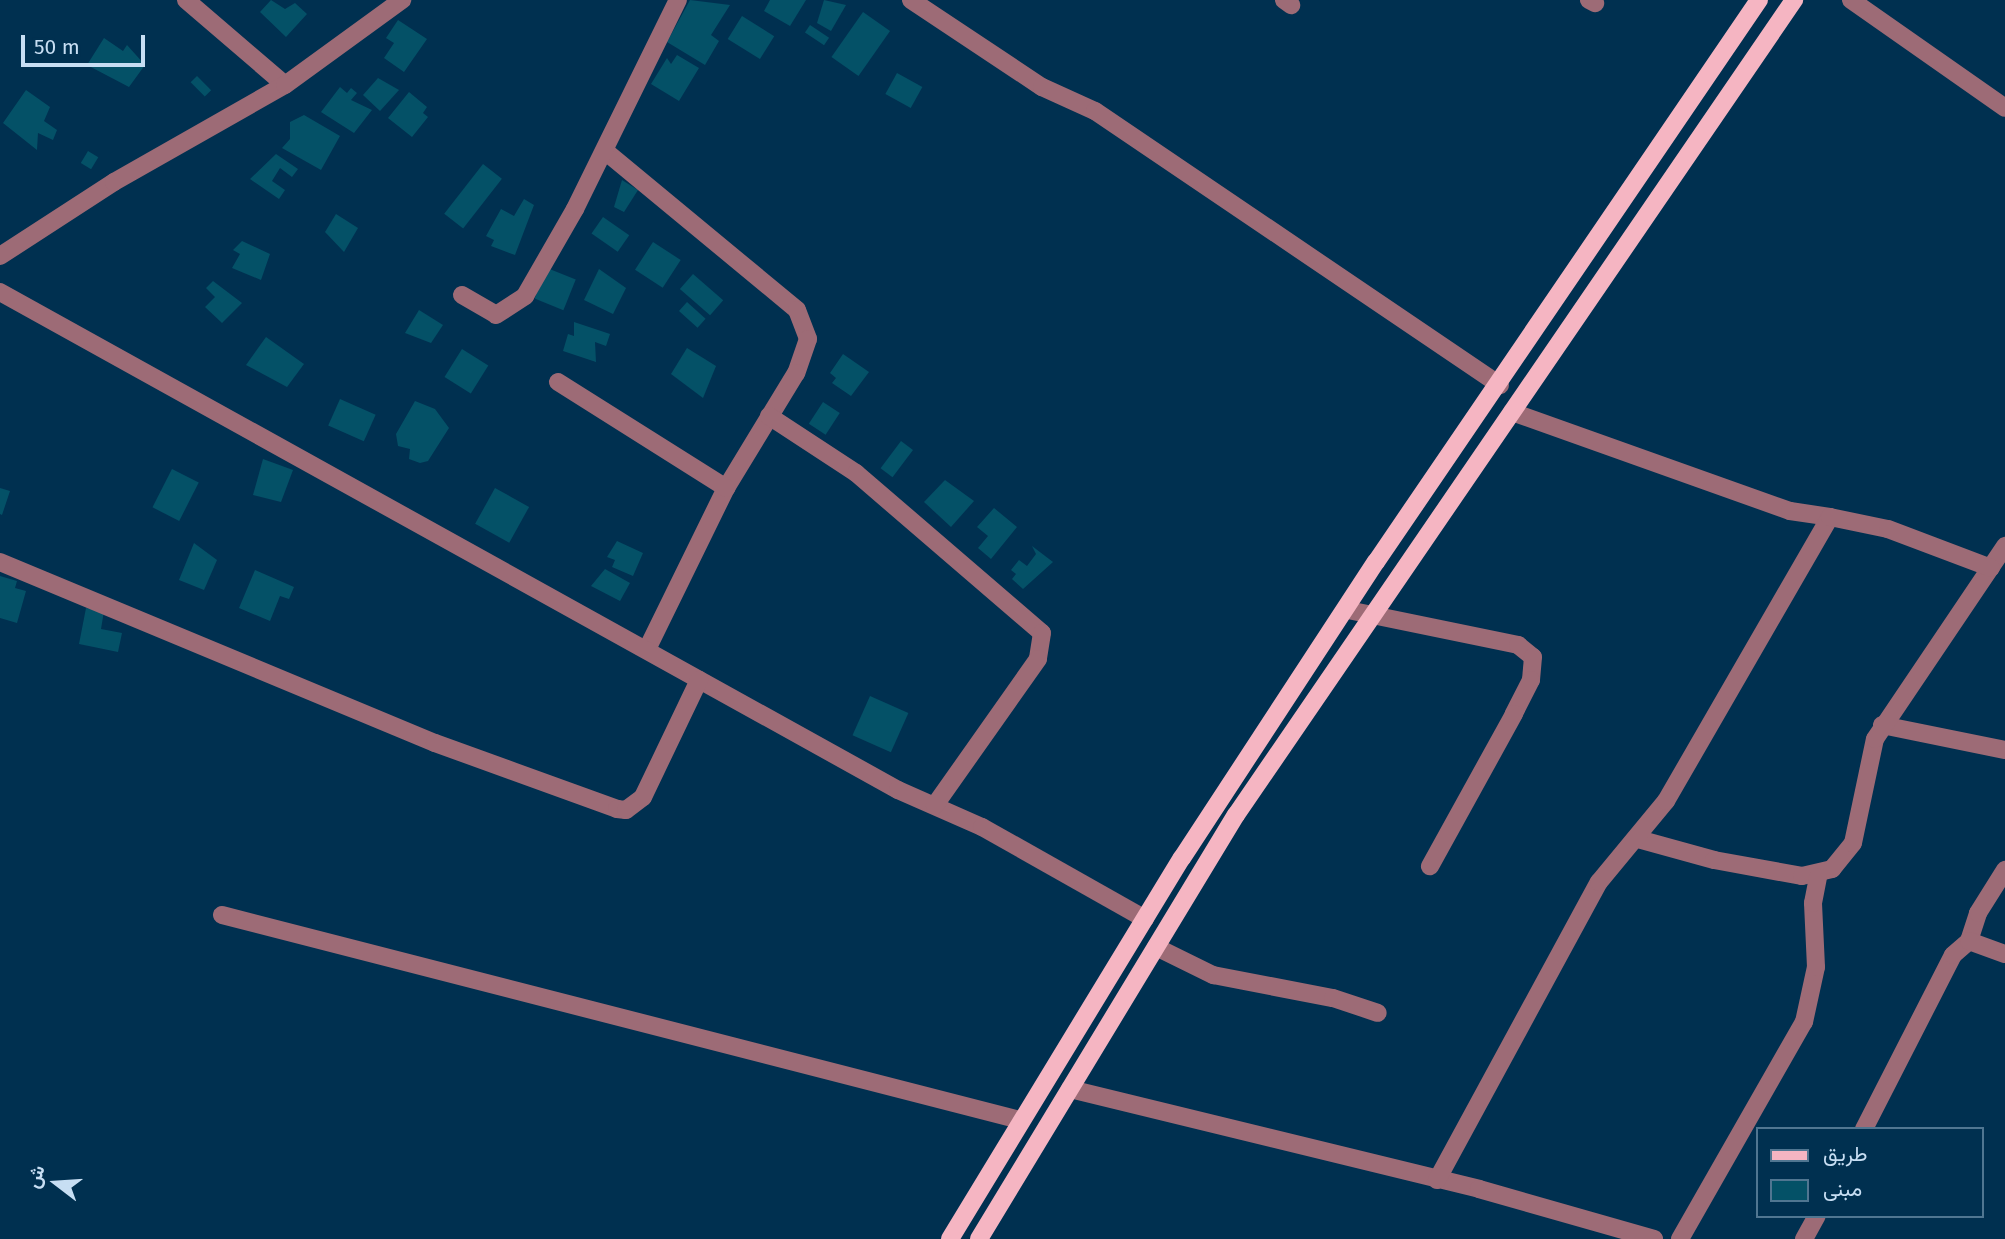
<!DOCTYPE html>
<meta charset="utf-8">
<style>
body{margin:0}
#map{position:relative;width:2005px;height:1239px;overflow:hidden;background:#003050;font-family:"Fira Sans",Vazirmatn,sans-serif}
div>[style]{position:absolute}
[style*='--x']{left:calc(var(--x)*1px);top:calc(var(--y)*1px);width:calc(var(--w)*1px);rotate:calc(var(--a)*1deg)}
.building>*{inset:0;background:#045167;transform-origin:0 0}
.minor>*{height:18px;margin:-9px;padding:0 9px;transform-origin:9px;border-radius:9px;background:#9d6b76}
.major>*{height:18px;margin:-9px;padding:0 9px;transform-origin:9px;border-radius:9px;background:#f5b5c2}
span{translate:-50% -50%;white-space:nowrap;text-align:center;line-height:1.15;-webkit-text-stroke:5px #003050;paint-order:stroke}
.legend{position:absolute;left:1756px;top:1127px;width:228px;height:91px;box-sizing:border-box;background:#003050;border:2px solid #507691;margin:0;padding:9px 12px;list-style:none;font-size:21px;color:#c7def3}
.legend li{display:flex;align-items:center;gap:14px;height:35px}
.legend b{width:35px;border:2px solid #507691}
.north{position:absolute;left:21px;top:1148px;width:70px;height:70px;-webkit-text-stroke:5px #003050;paint-order:stroke;rotate:287deg;font-size:19px;font-weight:700;line-height:28px;text-align:center;color:#c7def3}
.north::after{content:'';display:block;margin:auto;width:24px;height:32px;background:#c7def3;clip-path:polygon(50% 0,100% 100%,50% 72%,0 100%)}
.scale{position:absolute;left:21px;top:35px;width:124px;height:32px;box-sizing:border-box;border:4px solid #c7def3;border-top:0;padding-left:9px;font-size:21px;line-height:24px;white-space:nowrap;color:#c7def3;-webkit-text-stroke:5px #003050;paint-order:stroke}
</style>
<div id="map">
<div class="building">
<div style="clip-path:polygon(271px 0,285px 9px,295px 3px,307px 14px,286px 37px,260px 12px)"></div>
<div style="clip-path:polygon(690px 0,730px 5px,711px 35px,719px 41px,705px 65px,667px 42px)"></div>
<div style="clip-path:polygon(770px 0,806px 0,790px 26px,764px 11px)"></div>
<div style="clip-path:polygon(824px 0,846px 5px,831px 31px,817px 23px)"></div>
<div style="left:863px;top:12px;width:33px;height:55px;rotate:35deg"></div>
<div style="left:742px;top:16px;width:38px;height:27px;rotate:32deg"></div>
<div style="clip-path:polygon(398px 20px,427px 39px,404px 72px,384px 58px,394px 43px,386px 38px)"></div>
<div style="left:810px;top:25px;width:23px;height:9px;rotate:34deg"></div>
<div style="clip-path:polygon(104px 38px,123px 51px,127px 45px,145px 65px,129px 87px,87px 65px)"></div>
<div style="clip-path:polygon(677px 55px,699px 68px,679px 101px,651px 84px,667px 58px,671px 64px)"></div>
<div style="left:897px;top:73px;width:29px;height:24px;rotate:29deg"></div>
<div style="left:197px;top:76px;width:20px;height:9px;rotate:45deg"></div>
<div style="clip-path:polygon(378px 78px,399px 90px,380px 111px,363px 95px)"></div>
<div style="clip-path:polygon(340px 87px,347px 93px,351px 88px,357px 93px,351px 100px,372px 110px,354px 133px,321px 112px)"></div>
<div style="clip-path:polygon(26px 90px,50px 107px,44px 121px,57px 130px,53px 140px,38px 133px,37px 150px,3px 123px)"></div>
<div style="clip-path:polygon(409px 92px,427px 107px,423px 113px,428px 117px,412px 137px,388px 118px)"></div>
<div style="clip-path:polygon(304px 115px,340px 136px,321px 170px,282px 148px,290px 139px,290px 122px)"></div>
<div style="left:88px;top:151px;width:12px;height:14px;rotate:31deg"></div>
<div style="clip-path:polygon(276px 154px,298px 169px,292px 177px,280px 168px,272px 181px,285px 190px,279px 199px,250px 179px)"></div>
<div style="left:483px;top:164px;width:24px;height:63px;rotate:38deg"></div>
<div style="clip-path:polygon(622px 180px,638px 190px,624px 212px,614px 207px)"></div>
<div style="clip-path:polygon(524px 199px,534px 205px,515px 255px,491px 246px,494px 240px,486px 236px,501px 209px,514px 216px)"></div>
<div style="clip-path:polygon(336px 214px,358px 228px,344px 252px,325px 232px)"></div>
<div style="left:603px;top:217px;width:32px;height:20px;rotate:35deg"></div>
<div style="clip-path:polygon(242px 241px,270px 254px,261px 280px,232px 268px,240px 254px,233px 250px)"></div>
<div style="left:653px;top:242px;width:33px;height:33px;rotate:33deg"></div>
<div style="left:547px;top:268px;width:31px;height:33px;rotate:22deg"></div>
<div style="clip-path:polygon(599px 269px,626px 288px,613px 314px,584px 300px)"></div>
<div style="left:693px;top:274px;width:40px;height:20px;rotate:41deg"></div>
<div style="clip-path:polygon(213px 281px,242px 303px,222px 323px,205px 307px,215px 297px,206px 288px)"></div>
<div style="left:687px;top:302px;width:25px;height:12px;rotate:42deg"></div>
<div style="clip-path:polygon(419px 310px,443px 325px,431px 343px,405px 333px)"></div>
<div style="clip-path:polygon(574px 322px,610px 334px,606px 346px,595px 342px,596px 362px,563px 351px,568px 334px,574px 336px)"></div>
<div style="clip-path:polygon(266px 337px,304px 364px,287px 387px,246px 365px)"></div>
<div style="clip-path:polygon(687px 348px,716px 366px,703px 398px,671px 374px)"></div>
<div style="left:462px;top:349px;width:31px;height:33px;rotate:32deg"></div>
<div style="clip-path:polygon(843px 354px,869px 372px,851px 396px,832px 383px,836px 378px,830px 373px)"></div>
<div style="left:340px;top:399px;width:39px;height:29px;rotate:24deg"></div>
<div style="clip-path:polygon(415px 401px,435px 409px,449px 428px,428px 461px,420px 463px,409px 459px,410px 449px,398px 446px,396px 434px)"></div>
<div style="left:823px;top:402px;width:20px;height:26px;rotate:33deg"></div>
<div style="left:901px;top:441px;width:15px;height:34px;rotate:37deg"></div>
<div style="clip-path:polygon(263px 459px,293px 470px,281px 502px,253px 495px)"></div>
<div style="left:172px;top:469px;width:30px;height:43px;rotate:27deg"></div>
<div style="clip-path:polygon(945px 480px,974px 501px,951px 527px,924px 502px)"></div>
<div style="clip-path:polygon(0 488px,10px 491px,2px 515px,0 514px)"></div>
<div style="left:495px;top:488px;width:39px;height:41px;rotate:29deg"></div>
<div style="clip-path:polygon(994px 508px,1017px 527px,991px 559px,978px 548px,988px 536px,977px 527px)"></div>
<div style="clip-path:polygon(617px 541px,643px 553px,633px 576px,612px 567px,615px 560px,607px 557px)"></div>
<div style="clip-path:polygon(194px 543px,217px 560px,204px 590px,179px 580px)"></div>
<div style="clip-path:polygon(1032px 546px,1053px 562px,1023px 589px,1012px 579px,1016px 574px,1011px 570px,1019px 560px,1027px 566px,1036px 554px)"></div>
<div style="clip-path:polygon(605px 569px,630px 583px,620px 601px,591px 586px)"></div>
<div style="clip-path:polygon(255px 570px,294px 587px,289px 599px,280px 596px,270px 621px,239px 608px)"></div>
<div style="clip-path:polygon(0 576px,17px 581px,15px 588px,26px 591px,17px 623px,0 618px)"></div>
<div style="clip-path:polygon(86px 608px,104px 611px,101px 629px,122px 633px,118px 652px,79px 644px)"></div>
<div style="left:870px;top:696px;width:42px;height:43px;rotate:24deg"></div>
</div>
<div class="minor">
<div style="--x:186;--y:0;--w:130;--a:40.6"></div>
<div style="--x:911;--y:0;--w:157;--a:33.6"></div>
<div style="--x:1042;--y:87;--w:58;--a:24.4"></div>
<div style="--x:1095;--y:111;--w:489;--a:34.1"></div>
<div style="--x:1284;--y:0;--w:9;--a:36"></div>
<div style="--x:1589;--y:0;--w:7;--a:27"></div>
<div style="--x:1851;--y:0;--w:188;--a:35"></div>
<div style="--x:605;--y:151;--w:249;--a:39.6"></div>
<div style="--x:797;--y:310;--w:31;--a:69"></div>
<div style="--x:808;--y:339;--w:36;--a:109"></div>
<div style="--x:796;--y:373;--w:135;--a:121.3"></div>
<div style="--x:726;--y:488;--w:179;--a:116.1"></div>
<div style="--x:0;--y:256;--w:136;--a:-33"></div>
<div style="--x:114;--y:182;--w:197;--a:-29.6"></div>
<div style="--x:285;--y:85;--w:145;--a:-36"></div>
<div style="--x:0;--y:292;--w:1027;--a:29.01"></div>
<div style="--x:898;--y:790;--w:92;--a:23.8"></div>
<div style="--x:982;--y:827;--w:187;--a:29.4"></div>
<div style="--x:462;--y:295;--w:39;--a:30"></div>
<div style="--x:496;--y:315;--w:35;--a:-33"></div>
<div style="--x:525;--y:296;--w:100;--a:-60.1"></div>
<div style="--x:575;--y:209;--w:233;--a:-63.8"></div>
<div style="--x:558;--y:382;--w:199;--a:32.2"></div>
<div style="--x:1512;--y:412;--w:295;--a:19.6"></div>
<div style="--x:1790;--y:511;--w:40;--a:8.5"></div>
<div style="--x:769;--y:416;--w:104;--a:33.2"></div>
<div style="--x:856;--y:473;--w:245;--a:40.7"></div>
<div style="--x:1042;--y:633;--w:26;--a:99"></div>
<div style="--x:1038;--y:659;--w:179;--a:125.2"></div>
<div style="--x:0;--y:562;--w:471;--a:22.6"></div>
<div style="--x:435;--y:743;--w:194;--a:19.9"></div>
<div style="--x:617;--y:809;--w:9;--a:6"></div>
<div style="--x:626;--y:810;--w:21;--a:-37"></div>
<div style="--x:643;--y:797;--w:130;--a:-64.4"></div>
<div style="--x:1348;--y:610;--w:174;--a:11.6"></div>
<div style="--x:1518;--y:645;--w:19;--a:39"></div>
<div style="--x:1533;--y:657;--w:23;--a:95"></div>
<div style="--x:1531;--y:680;--w:38;--a:117"></div>
<div style="--x:1514;--y:714;--w:174;--a:118.9"></div>
<div style="--x:1882;--y:725;--w:126;--a:11.5"></div>
<div style="--x:1638;--y:839;--w:79;--a:15.4"></div>
<div style="--x:1714;--y:860;--w:89;--a:10.3"></div>
<div style="--x:1802;--y:876;--w:31;--a:-13"></div>
<div style="--x:1832;--y:869;--w:33;--a:-51"></div>
<div style="--x:1853;--y:843;--w:106;--a:-78.1"></div>
<div style="--x:1875;--y:739;--w:233;--a:-56"></div>
<div style="--x:222;--y:915;--w:824;--a:14.41"></div>
<div style="--x:1969;--y:941;--w:29;--a:-72"></div>
<div style="--x:1978;--y:913;--w:51;--a:-57.9"></div>
<div style="--x:1156;--y:947;--w:64;--a:26.2"></div>
<div style="--x:1213;--y:975;--w:122;--a:10.9"></div>
<div style="--x:1333;--y:998;--w:47;--a:18.4"></div>
<div style="--x:1070;--y:1089;--w:421;--a:13.7"></div>
<div style="--x:1479;--y:1189;--w:182;--a:15.9"></div>
<div style="--x:1864;--y:1129;--w:195;--a:-62.9"></div>
<div style="--x:1953;--y:955;--w:21;--a:-41"></div>
<div style="--x:1969;--y:941;--w:38;--a:20"></div>
<div style="--x:1437;--y:1180;--w:339;--a:-61.5"></div>
<div style="--x:1599;--y:882;--w:105;--a:-50.4"></div>
<div style="--x:1666;--y:801;--w:328;--a:-60"></div>
<div style="--x:1830;--y:517;--w:59;--a:11.7"></div>
<div style="--x:1888;--y:529;--w:110;--a:20.7"></div>
<div style="--x:1680;--y:1239;--w:250;--a:-60.3"></div>
<div style="--x:1804;--y:1022;--w:56;--a:-77.7"></div>
<div style="--x:1816;--y:967;--w:64;--a:-92.7"></div>
<div style="--x:1813;--y:903;--w:26;--a:-79"></div>
<div style="--x:1804;--y:1239;--w:26;--a:-61"></div>
</div>
<div class="major">
<div style="--x:950;--y:1239;--w:446;--a:-58.7"></div>
<div style="--x:1182;--y:858;--w:354;--a:-56.8"></div>
<div style="--x:1376;--y:562;--w:680;--a:-55.73"></div>
<div style="--x:979;--y:1239;--w:496;--a:-58.8"></div>
<div style="--x:1236;--y:815;--w:988;--a:-55.6"></div>
</div>
<ul class="legend">
<li><b style="height:9px;background:#f5b5c2"></b>طريق</li>
<li><b style="height:19px;background:#045167"></b>مبنى</li>
</ul>
<div class="north">ش</div>
<div class="scale">50 m</div>
</div>
